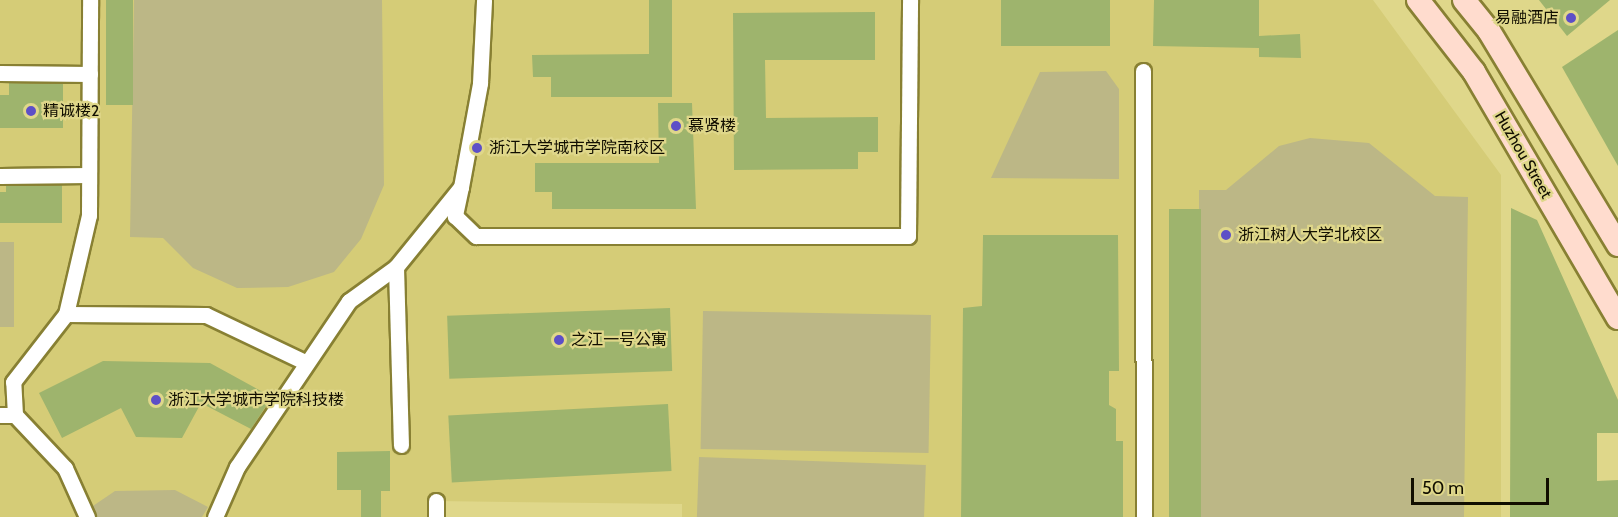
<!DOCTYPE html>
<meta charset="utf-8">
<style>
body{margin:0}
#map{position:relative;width:1618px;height:517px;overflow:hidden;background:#dfd78a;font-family:Cabin,"Noto Sans SC",sans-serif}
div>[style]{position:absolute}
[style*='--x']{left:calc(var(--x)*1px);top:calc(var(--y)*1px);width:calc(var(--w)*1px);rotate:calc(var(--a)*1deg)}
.built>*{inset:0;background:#d5cc77}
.green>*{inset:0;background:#bcb786;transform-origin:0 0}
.building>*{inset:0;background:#9eb46d;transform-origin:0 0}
.roads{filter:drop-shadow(2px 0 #888033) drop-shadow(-2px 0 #888033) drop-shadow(0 2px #888033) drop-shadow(0 -2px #888033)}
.minor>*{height:15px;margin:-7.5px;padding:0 7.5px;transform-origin:7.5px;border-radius:7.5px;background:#fff}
.secondary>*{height:22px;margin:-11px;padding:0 11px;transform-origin:11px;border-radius:11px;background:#ffdcce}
.dots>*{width:16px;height:16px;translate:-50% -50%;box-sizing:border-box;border:3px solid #dfd78a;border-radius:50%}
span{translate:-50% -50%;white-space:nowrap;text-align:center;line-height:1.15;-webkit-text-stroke:4.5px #dfd78a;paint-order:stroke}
.poi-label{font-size:16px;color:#110e00}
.right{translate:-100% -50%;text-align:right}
.left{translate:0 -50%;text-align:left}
.street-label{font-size:16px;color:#110e00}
.scale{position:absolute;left:1411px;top:478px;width:138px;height:27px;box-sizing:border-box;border:3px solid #110e00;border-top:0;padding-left:8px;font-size:18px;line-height:21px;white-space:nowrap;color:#110e00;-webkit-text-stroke:4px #dfd78a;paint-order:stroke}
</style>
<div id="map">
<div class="built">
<div style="clip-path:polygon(0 0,1373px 0,1501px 175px,1501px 517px,682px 517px,682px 504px,436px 501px,435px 517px,0 517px)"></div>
</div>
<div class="green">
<div style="clip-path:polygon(134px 0,382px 0,384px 185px,361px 239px,334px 272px,288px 287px,237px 288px,193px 268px,163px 238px,130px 237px)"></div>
<div style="clip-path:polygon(1106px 71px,1119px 89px,1119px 179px,991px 178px,1040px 72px)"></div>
<div style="clip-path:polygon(1310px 138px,1369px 143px,1435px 196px,1468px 197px,1464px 517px,1199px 517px,1199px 190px,1226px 190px,1279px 146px)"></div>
<div style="left:0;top:242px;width:14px;height:85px"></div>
<div style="left:703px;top:311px;width:228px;height:138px;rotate:1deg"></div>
<div style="left:699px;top:457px;width:227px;height:60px;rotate:2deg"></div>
<div style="clip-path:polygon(175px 490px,208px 507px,202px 517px,91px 517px,87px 510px,115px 491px)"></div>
</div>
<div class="building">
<div style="left:106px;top:0;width:27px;height:105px"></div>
<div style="clip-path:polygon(649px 0,672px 0,672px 97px,551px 97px,551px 77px,533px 77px,532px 55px,649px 54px)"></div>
<div style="left:1001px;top:0;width:109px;height:46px"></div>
<div style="clip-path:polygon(1154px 0,1259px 0,1259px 36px,1300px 34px,1301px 58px,1259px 57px,1259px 48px,1153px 46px)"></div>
<div style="clip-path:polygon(1539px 0,1610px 0,1567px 36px)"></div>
<div style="clip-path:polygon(875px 12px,875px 60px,765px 60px,766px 118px,878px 117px,878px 152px,858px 152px,858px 169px,734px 170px,733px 13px)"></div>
<div style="clip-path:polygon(1618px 30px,1618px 166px,1562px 67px)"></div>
<div style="clip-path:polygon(9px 83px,63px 84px,63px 128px,0 128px,0 95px,9px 95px)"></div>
<div style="clip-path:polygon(658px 103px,692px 103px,696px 209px,552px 209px,552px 192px,535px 192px,535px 163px,659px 163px)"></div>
<div style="clip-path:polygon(62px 185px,62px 223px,0 223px,0 192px,6px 192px,6px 186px)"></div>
<div style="clip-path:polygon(1511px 208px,1537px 220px,1618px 400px,1618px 433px,1597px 433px,1597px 481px,1618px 480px,1618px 517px,1510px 517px)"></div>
<div style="left:1201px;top:209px;width:308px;height:32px;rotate:90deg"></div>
<div style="clip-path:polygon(983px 235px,1118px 235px,1119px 371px,1109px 371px,1109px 405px,1116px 409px,1116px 441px,1123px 441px,1123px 517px,961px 517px,963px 308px,982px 306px)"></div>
<div style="left:670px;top:308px;width:63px;height:223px;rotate:88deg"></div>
<div style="clip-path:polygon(103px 361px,210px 363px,272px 397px,251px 429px,201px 403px,182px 438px,136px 437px,121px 408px,62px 438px,39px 393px)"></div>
<div style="left:668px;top:404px;width:67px;height:220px;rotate:87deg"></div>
<div style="clip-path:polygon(390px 451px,390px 491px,381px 491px,381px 517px,361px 517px,361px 490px,337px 490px,337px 452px)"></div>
</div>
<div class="roads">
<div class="minor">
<div style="--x:1143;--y:71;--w:446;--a:89.9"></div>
<div style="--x:0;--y:73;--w:90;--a:0.6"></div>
<div style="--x:0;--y:176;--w:89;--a:-0.6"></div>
<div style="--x:461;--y:187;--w:30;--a:102"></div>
<div style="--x:455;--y:216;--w:29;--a:44"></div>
<div style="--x:476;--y:236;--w:432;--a:0"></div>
<div style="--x:908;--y:236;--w:236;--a:-89.5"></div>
<div style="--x:396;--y:267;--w:178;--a:88.4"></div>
<div style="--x:66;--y:314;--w:140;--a:0.4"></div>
<div style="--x:206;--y:315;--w:110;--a:25.4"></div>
<div style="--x:0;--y:415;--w:15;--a:0"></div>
<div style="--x:15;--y:415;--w:73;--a:46.7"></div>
<div style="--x:65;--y:468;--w:54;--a:65.8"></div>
<div style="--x:15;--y:415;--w:33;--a:-93"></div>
<div style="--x:13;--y:382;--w:86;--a:-52.1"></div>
<div style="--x:66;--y:314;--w:102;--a:-76.9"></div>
<div style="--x:89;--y:215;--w:215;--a:-89.7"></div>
<div style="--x:215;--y:517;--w:55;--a:-66.3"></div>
<div style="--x:237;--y:467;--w:200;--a:-56"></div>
<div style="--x:349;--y:301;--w:58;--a:-35.9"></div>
<div style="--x:396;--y:267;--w:103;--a:-50.9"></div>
<div style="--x:461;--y:187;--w:106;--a:-79.6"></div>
<div style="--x:480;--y:83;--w:83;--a:-87.2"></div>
<div style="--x:436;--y:517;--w:16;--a:-90"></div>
</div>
<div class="secondary">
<div style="--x:1418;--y:0;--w:91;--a:52.1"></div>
<div style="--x:1474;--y:72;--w:285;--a:59.7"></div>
<div style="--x:1464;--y:0;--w:40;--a:51"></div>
<div style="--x:1489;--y:31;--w:250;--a:58.9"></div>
</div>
</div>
<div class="dots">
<div style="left:1571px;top:18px;background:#5d4fc7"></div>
<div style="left:31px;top:111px;background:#5d4fc7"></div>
<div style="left:676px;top:126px;background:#5d4fc7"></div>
<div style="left:477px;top:148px;background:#5d4fc7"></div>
<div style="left:1226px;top:235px;background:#5d4fc7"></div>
<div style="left:559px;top:340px;background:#5d4fc7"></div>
<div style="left:156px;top:400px;background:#5d4fc7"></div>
</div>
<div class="poi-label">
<span class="right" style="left:1559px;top:18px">易融酒店</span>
<span class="left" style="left:43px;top:111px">精诚楼2</span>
<span class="left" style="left:688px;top:126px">慕贤楼</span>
<span class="left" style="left:489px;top:148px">浙江大学城市学院南校区</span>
<span class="left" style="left:1238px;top:235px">浙江树人大学北校区</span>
<span class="left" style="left:571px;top:340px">之江一号公寓</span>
<span class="left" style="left:168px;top:400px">浙江大学城市学院科技楼</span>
</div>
<div class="street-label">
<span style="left:1523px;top:155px;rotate:60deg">Huzhou Street</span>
</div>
<div class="scale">50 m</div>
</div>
